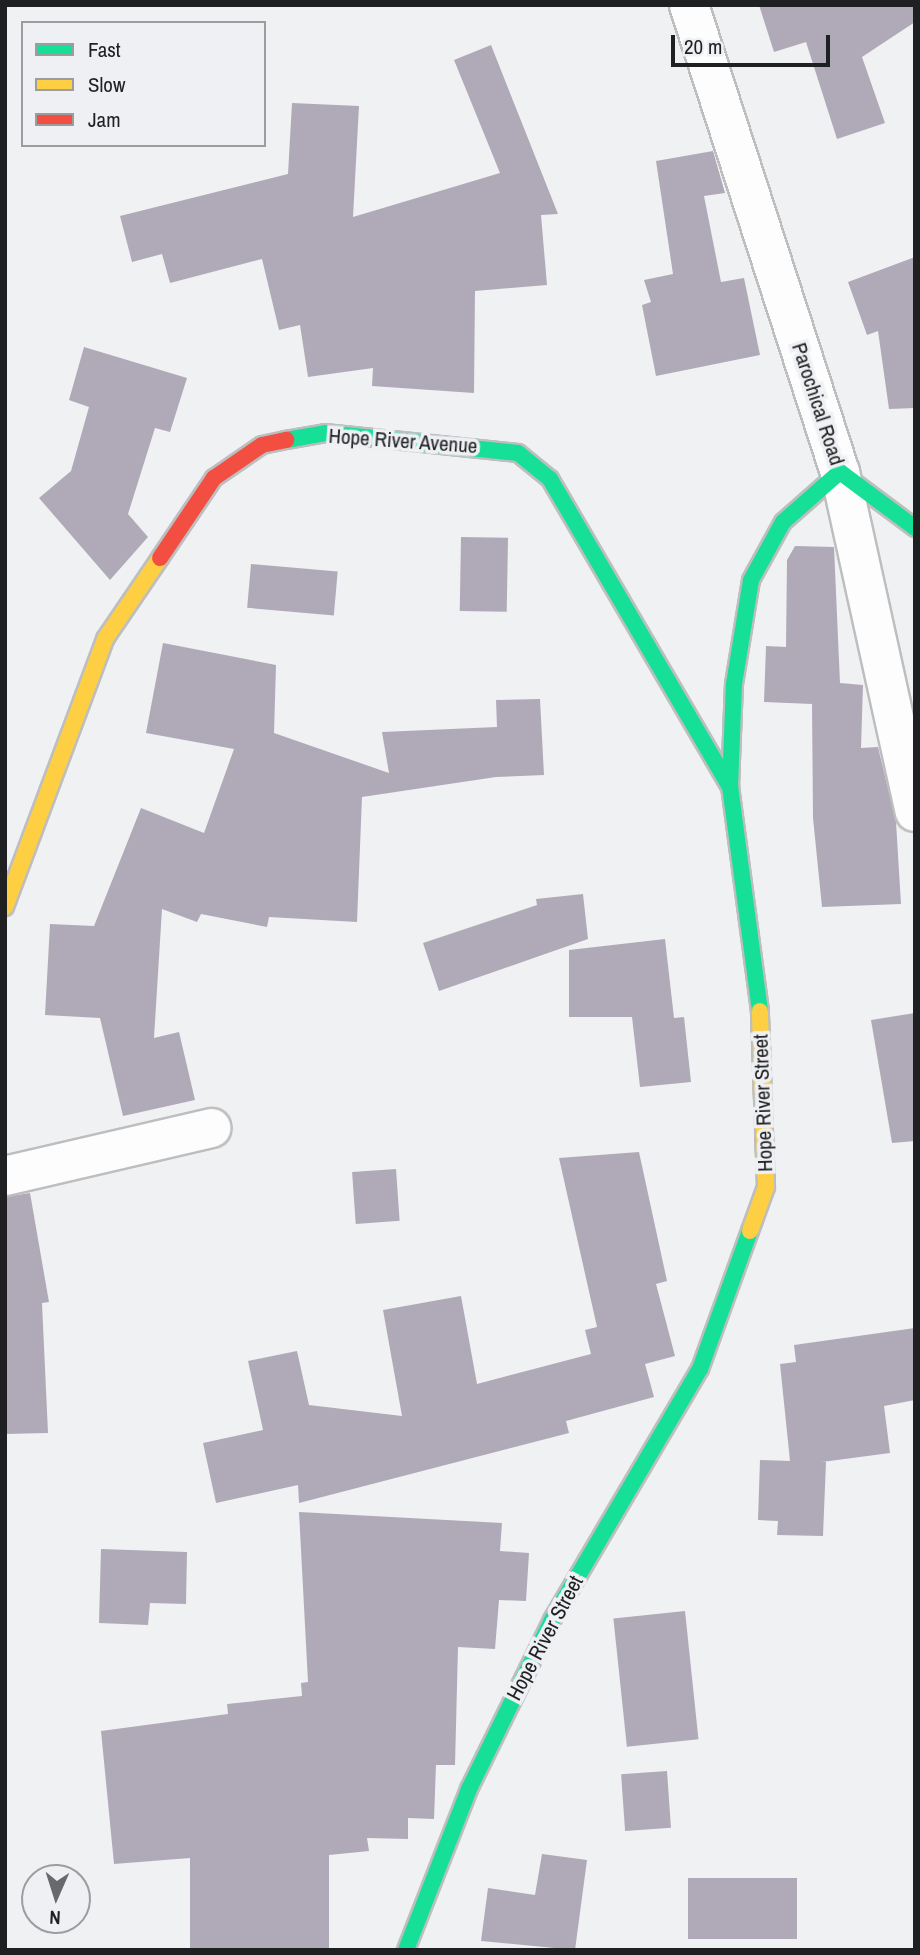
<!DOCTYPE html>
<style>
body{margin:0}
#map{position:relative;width:920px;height:1955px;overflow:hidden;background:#f0f1f2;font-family:"Archivo Narrow",sans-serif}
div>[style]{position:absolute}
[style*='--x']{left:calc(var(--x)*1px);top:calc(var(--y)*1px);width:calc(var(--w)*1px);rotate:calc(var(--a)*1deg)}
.building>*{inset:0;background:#b0aab8;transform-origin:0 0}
.roads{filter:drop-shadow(2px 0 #bdbebf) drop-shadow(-2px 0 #bdbebf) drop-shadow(0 2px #bdbebf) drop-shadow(0 -2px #bdbebf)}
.street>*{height:38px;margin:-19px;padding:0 19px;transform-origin:19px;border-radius:19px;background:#fdfdfd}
.fast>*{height:16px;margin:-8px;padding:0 8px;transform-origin:8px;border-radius:8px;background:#16e098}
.slow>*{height:16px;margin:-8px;padding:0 8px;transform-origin:8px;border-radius:8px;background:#ffcf43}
.jam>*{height:16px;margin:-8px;padding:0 8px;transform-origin:8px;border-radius:8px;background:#f24e42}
span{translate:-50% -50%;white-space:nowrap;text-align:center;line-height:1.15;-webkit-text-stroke:7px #eff0f3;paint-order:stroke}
.street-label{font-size:21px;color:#1f2021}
.frame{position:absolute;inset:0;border:7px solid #1f2021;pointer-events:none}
.legend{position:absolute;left:21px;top:21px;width:245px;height:126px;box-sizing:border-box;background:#eff0f3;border:2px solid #9c9d9f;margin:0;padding:9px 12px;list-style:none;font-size:21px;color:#1f2021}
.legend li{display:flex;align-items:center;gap:14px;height:35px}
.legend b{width:35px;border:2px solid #9c9d9f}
.north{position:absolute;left:21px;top:1864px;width:70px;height:70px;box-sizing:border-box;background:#eff0f3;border:2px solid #9c9d9f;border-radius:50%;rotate:183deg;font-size:19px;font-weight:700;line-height:28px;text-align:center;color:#1f2021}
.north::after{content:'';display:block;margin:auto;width:24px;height:32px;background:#68696a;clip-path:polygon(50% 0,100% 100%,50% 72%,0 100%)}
.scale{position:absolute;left:671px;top:35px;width:159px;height:32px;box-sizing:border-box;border:4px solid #1f2021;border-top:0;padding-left:9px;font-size:21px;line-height:24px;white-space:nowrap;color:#1f2021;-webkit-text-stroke:5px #eff0f3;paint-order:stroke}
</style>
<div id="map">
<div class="building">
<div style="clip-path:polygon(759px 5px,915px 5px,915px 22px,862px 57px,885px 123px,837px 139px,806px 42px,774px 52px)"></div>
<div style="clip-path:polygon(491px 45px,558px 214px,541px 215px,547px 285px,475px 291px,474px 393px,372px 386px,373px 368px,308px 377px,300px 325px,279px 330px,262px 259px,170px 283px,162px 254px,132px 262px,120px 216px,288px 174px,292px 103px,359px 106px,353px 217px,500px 173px,454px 60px)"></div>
<div style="clip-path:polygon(713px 151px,725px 193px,704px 196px,721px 282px,744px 278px,760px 355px,656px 376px,642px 305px,651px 302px,644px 280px,673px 274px,656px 161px)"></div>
<div style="clip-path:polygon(915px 257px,915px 408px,889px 409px,878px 331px,867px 335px,848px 282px)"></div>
<div style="clip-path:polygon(84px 347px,187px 378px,170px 432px,155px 428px,128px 514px,148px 537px,110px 580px,39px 498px,71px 471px,89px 407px,69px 400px)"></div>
<div style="left:461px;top:537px;width:47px;height:74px;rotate:1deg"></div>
<div style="clip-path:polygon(795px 546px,834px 547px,840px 683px,863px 685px,861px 748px,878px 747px,896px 822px,901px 904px,822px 907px,813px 818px,812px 704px,764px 702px,766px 646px,786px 647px,787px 560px)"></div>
<div style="left:251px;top:564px;width:87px;height:44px;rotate:5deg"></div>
<div style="clip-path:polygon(163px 643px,276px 665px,274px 733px,389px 773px,382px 732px,497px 727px,496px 700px,540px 699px,544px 775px,496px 777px,362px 797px,357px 922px,269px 917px,267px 927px,201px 914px,197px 922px,162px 909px,154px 1038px,179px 1032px,195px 1100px,123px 1116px,100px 1018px,45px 1015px,50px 924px,94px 926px,141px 808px,204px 833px,234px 749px,146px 733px)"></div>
<div style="clip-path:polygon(583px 894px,588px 939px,439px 991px,423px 943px,537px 905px,536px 899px)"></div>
<div style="clip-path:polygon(665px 939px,674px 1018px,684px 1017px,691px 1082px,640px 1087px,632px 1017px,569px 1017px,569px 950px)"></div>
<div style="clip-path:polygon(915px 1013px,915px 1141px,892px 1143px,871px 1020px)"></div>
<div style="clip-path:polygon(639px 1152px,667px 1281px,656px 1284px,675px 1356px,645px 1364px,654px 1397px,566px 1421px,569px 1433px,299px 1503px,298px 1485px,216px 1503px,203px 1443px,263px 1430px,248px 1361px,297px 1351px,309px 1405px,402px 1416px,383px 1310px,461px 1296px,477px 1384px,591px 1354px,585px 1330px,597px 1327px,559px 1158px)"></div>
<div style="left:396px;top:1169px;width:52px;height:44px;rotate:86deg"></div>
<div style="clip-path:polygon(30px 1193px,49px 1302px,42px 1303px,48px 1433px,5px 1434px,5px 1197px)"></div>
<div style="clip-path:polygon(915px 1328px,915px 1400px,884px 1406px,890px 1453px,822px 1462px,826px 1462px,823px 1536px,777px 1535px,778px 1521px,758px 1520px,760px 1460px,790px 1461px,780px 1364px,796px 1362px,794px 1345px)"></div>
<div style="clip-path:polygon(299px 1512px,502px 1523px,500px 1551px,529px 1553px,526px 1601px,499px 1600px,495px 1649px,458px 1647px,455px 1765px,436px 1765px,434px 1819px,408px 1818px,408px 1839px,367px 1838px,369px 1851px,329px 1855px,329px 1950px,190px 1950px,190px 1858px,114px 1864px,101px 1731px,228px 1714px,227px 1704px,302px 1696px,301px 1683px,308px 1682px)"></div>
<div style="clip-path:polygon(101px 1549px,187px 1552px,186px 1604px,150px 1603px,148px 1625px,99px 1623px)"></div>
<div style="left:685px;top:1611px;width:129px;height:72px;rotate:84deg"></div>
<div style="left:667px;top:1771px;width:57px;height:46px;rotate:86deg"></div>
<div style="clip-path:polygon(542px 1854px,587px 1860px,575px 1950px,481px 1941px,488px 1888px,535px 1895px)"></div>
<div style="left:688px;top:1878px;width:109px;height:61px"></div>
</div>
<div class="roads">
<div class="street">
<div style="--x:689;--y:5;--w:491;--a:72.1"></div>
<div style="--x:840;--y:472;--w:348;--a:77.6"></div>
<div style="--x:5;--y:1176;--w:212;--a:-13.1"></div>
</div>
<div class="fast">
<div style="--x:286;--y:440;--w:40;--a:-10"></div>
<div style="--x:325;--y:433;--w:194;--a:5.9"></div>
<div style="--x:518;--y:453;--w:41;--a:39.1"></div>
<div style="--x:550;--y:479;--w:357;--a:59.7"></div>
<div style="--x:760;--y:1011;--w:226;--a:-97.6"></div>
<div style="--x:730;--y:787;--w:103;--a:-87.8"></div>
<div style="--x:734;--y:684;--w:105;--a:-80.7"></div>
<div style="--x:751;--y:580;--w:66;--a:-61.1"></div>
<div style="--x:783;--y:522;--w:76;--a:-41.3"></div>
<div style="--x:840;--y:472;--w:94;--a:36.7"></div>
<div style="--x:406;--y:1950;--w:173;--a:-68.6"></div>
<div style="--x:469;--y:1789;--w:188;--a:-63.8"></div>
<div style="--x:552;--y:1620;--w:291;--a:-59.5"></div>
<div style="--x:700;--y:1369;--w:147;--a:-70.1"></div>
</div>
<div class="slow">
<div style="--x:5;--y:907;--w:286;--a:-69.5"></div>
<div style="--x:105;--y:639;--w:98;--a:-55.8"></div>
<div style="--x:750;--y:1231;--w:47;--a:-70"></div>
<div style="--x:766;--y:1187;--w:176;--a:-92"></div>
</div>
<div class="jam">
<div style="--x:160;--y:558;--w:97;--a:-56"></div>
<div style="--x:214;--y:478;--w:58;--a:-34.5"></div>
<div style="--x:262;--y:445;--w:25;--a:-12"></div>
</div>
</div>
<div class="street-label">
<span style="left:818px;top:404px;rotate:72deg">Parochical Road</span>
<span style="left:403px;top:441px;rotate:4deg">Hope River Avenue</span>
<span style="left:763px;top:1103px;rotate:-92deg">Hope River Street</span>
<span style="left:545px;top:1638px;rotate:-62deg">Hope River Street</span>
</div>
<div class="frame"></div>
<ul class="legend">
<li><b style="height:9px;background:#16e098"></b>Fast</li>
<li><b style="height:9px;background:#ffcf43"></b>Slow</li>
<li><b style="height:9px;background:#f24e42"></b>Jam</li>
</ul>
<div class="north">N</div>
<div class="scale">20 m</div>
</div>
